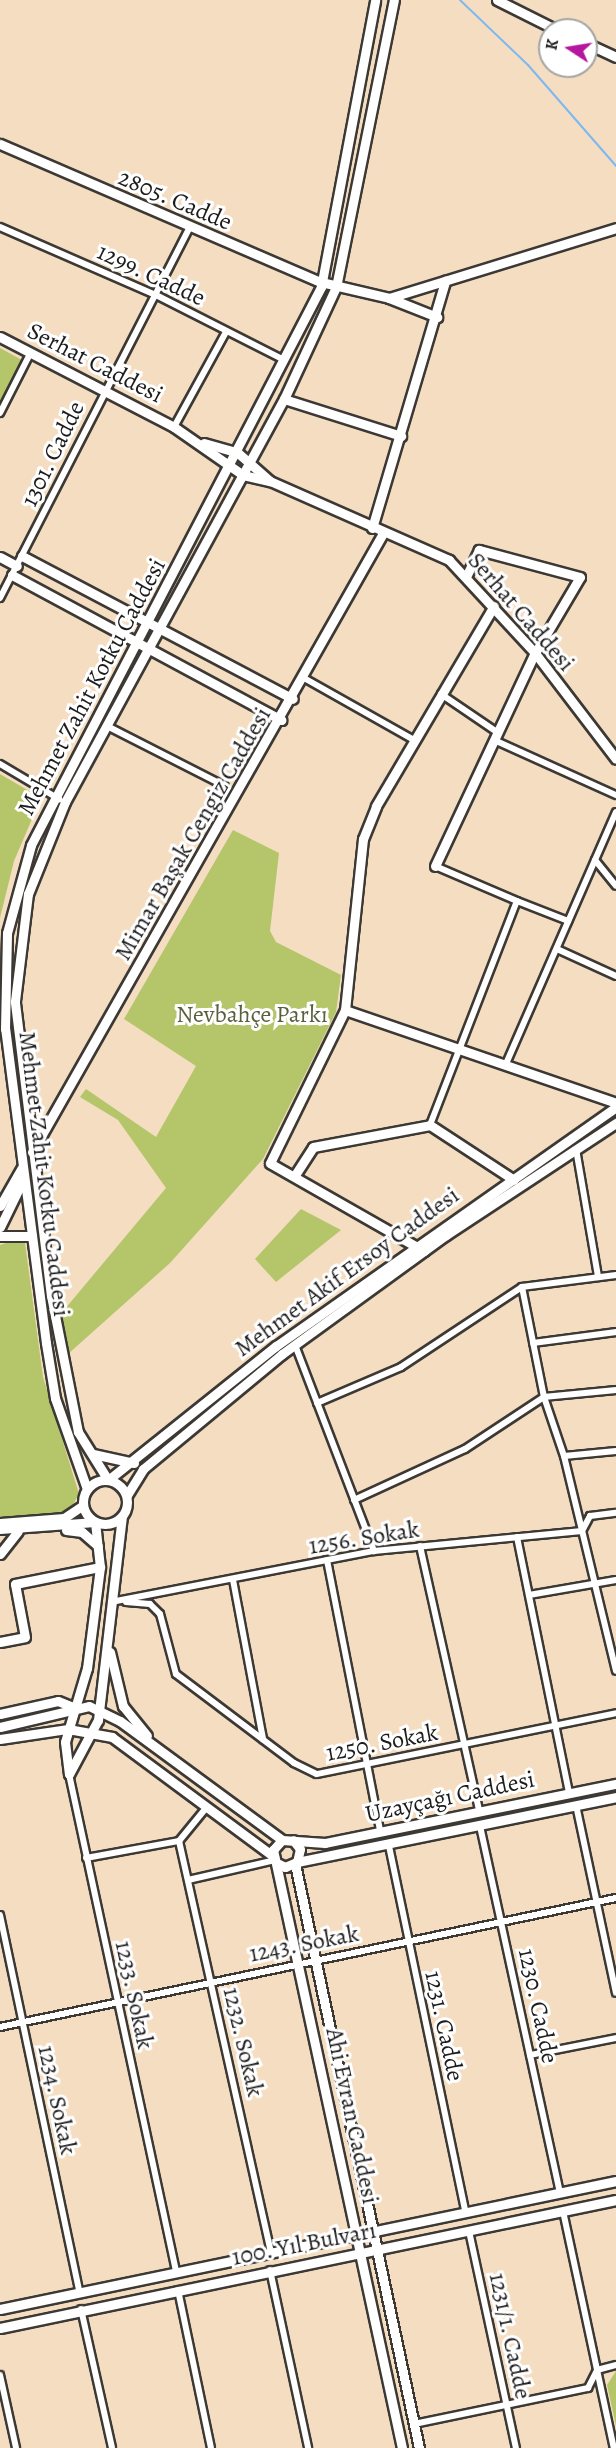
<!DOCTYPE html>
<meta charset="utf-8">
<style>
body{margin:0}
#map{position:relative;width:616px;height:2448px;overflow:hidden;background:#f4ddc0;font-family:Alegreya,serif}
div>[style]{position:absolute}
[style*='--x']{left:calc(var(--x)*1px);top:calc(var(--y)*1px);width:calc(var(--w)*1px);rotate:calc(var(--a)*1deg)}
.green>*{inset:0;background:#b4c669}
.stream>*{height:2px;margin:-1px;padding:0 1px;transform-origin:1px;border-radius:1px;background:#7eb8f0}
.roads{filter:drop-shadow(2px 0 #3c3935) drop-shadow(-2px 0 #3c3935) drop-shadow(0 2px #3c3935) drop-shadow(0 -2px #3c3935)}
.street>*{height:6px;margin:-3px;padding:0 3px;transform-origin:3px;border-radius:3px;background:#fff}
.secondary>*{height:9px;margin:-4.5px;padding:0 4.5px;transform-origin:4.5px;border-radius:4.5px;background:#fff}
.secondary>.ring{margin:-4.5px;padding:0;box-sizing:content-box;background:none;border:9px solid #fff;border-radius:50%}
span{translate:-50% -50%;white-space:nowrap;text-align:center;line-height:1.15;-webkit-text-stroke:6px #fff;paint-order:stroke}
.street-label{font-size:24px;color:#1c1c1c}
.park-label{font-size:24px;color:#59603b}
.north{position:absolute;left:538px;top:18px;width:60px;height:60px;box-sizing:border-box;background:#fff;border:2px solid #a4a4a4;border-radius:50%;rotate:282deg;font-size:16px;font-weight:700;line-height:24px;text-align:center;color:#1c1c1c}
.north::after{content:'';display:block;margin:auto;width:21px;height:27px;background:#b5179e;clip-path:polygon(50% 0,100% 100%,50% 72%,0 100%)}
</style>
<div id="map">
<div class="green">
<div style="clip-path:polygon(0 348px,22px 360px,0 403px)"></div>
<div style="clip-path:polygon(0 774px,41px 798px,14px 861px,0 918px)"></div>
<div style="clip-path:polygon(233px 830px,279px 853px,270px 931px,276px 942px,341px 975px,336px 1012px,263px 1159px,170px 1263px,68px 1354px,59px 1316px,166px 1188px,118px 1120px,80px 1097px,86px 1089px,156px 1137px,196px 1066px,124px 1019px)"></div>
<div style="clip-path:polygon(301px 1209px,341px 1230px,276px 1282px,255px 1259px)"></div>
<div style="clip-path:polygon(18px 1239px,25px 1243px,43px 1377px,79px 1494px,70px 1510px,23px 1520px,0 1518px,0 1245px)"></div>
<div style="clip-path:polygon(616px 2371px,616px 2426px,607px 2385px)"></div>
</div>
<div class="stream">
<div style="--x:460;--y:0;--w:94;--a:43.7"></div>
<div style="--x:528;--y:65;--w:134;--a:48.9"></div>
</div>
<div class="roads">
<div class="street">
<div style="--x:0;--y:227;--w:170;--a:23.6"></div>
<div style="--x:156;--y:295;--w:144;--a:26.9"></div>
<div style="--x:0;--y:413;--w:68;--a:-63.1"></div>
<div style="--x:174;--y:427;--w:108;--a:-61.3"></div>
<div style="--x:0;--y:598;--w:415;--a:-62.9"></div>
<div style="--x:304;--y:678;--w:126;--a:29.4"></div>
<div style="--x:441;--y:694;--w:68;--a:34.2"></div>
<div style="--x:107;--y:726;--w:132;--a:27"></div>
<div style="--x:494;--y:740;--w:134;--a:24.3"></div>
<div style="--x:0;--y:764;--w:69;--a:30.7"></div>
<div style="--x:595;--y:860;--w:33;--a:51"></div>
<div style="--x:517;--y:901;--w:55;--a:21.4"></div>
<div style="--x:557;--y:949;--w:65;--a:24.6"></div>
<div style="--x:505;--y:1066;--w:277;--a:-66.4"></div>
<div style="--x:430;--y:1125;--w:240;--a:-68.8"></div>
<div style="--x:517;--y:901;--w:89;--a:-156.9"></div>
<div style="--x:576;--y:1149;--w:130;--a:80.2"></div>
<div style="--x:616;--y:1275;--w:95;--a:172.7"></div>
<div style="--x:522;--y:1287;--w:112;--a:78.7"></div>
<div style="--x:544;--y:1397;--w:62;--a:71.3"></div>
<div style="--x:564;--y:1456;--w:52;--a:-5.5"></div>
<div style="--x:533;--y:1343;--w:84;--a:-7.5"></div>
<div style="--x:295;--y:1345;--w:221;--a:69"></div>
<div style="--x:317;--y:1403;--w:91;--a:-23.2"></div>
<div style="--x:401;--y:1367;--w:145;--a:-33.5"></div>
<div style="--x:564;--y:1456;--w:221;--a:76.4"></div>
<div style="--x:354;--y:1500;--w:122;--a:-24.7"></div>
<div style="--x:465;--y:1449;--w:95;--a:-33.4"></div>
<div style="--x:544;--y:1397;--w:72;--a:-5.6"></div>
<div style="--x:517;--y:1537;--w:261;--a:78.5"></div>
<div style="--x:420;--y:1546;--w:271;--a:77.4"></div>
<div style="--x:327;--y:1560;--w:276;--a:78.9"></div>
<div style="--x:233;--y:1580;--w:162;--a:79.3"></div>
<div style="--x:529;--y:1595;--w:88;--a:-9.8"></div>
<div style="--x:111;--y:1602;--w:268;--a:-11"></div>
<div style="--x:374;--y:1551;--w:209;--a:-5.5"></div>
<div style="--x:582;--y:1531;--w:17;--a:-62"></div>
<div style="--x:590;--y:1516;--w:26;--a:-7"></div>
<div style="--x:126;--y:1602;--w:24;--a:5"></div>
<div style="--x:150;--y:1604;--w:14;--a:45"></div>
<div style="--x:160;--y:1614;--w:62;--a:75.1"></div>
<div style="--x:176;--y:1674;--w:148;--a:37"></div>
<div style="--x:294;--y:1763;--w:25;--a:26"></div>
<div style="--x:317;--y:1774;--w:305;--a:-11.5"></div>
<div style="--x:69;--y:1774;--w:508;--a:77.85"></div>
<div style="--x:576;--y:1805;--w:192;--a:78"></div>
<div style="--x:480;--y:1826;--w:376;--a:77.7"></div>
<div style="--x:179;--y:1841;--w:420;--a:77.4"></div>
<div style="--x:389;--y:1846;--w:375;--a:78.2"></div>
<div style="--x:86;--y:1858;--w:95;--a:-10.4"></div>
<div style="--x:179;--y:1841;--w:43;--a:-50.7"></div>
<div style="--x:188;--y:1880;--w:89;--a:-12.9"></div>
<div style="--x:0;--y:1915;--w:384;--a:78.1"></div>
<div style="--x:0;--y:2027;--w:629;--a:-11.83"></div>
<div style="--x:530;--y:2055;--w:88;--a:-11.2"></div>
<div style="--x:563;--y:2211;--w:242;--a:77.9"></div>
<div style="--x:469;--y:2231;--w:222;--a:77.8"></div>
<div style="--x:270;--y:2270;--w:182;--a:77.9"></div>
<div style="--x:178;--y:2290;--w:161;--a:78.2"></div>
<div style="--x:81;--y:2309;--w:142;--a:77.4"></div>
<div style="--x:0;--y:2375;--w:75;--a:77.6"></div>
<div style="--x:414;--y:2424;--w:178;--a:-11.7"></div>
<div style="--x:588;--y:2388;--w:20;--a:-63"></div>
<div style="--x:597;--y:2370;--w:20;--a:-15"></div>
</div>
<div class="secondary">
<div style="--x:497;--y:0;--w:67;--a:26.6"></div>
<div style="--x:586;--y:43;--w:33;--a:25"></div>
<div style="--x:0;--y:144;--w:349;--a:23.3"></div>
<div style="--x:321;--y:282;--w:70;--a:13.2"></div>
<div style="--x:389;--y:298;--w:238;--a:-17.1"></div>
<div style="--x:389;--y:298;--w:52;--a:21.6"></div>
<div style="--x:0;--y:337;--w:196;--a:27.3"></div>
<div style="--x:174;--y:427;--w:84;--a:34.8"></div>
<div style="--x:243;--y:475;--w:28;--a:13"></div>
<div style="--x:270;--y:481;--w:196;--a:23.8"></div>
<div style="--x:449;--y:560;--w:127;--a:47.2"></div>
<div style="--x:535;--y:653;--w:133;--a:52.6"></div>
<div style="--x:284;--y:399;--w:123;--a:17.5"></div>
<div style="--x:204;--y:443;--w:35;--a:16"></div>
<div style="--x:238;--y:453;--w:43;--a:41.2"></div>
<div style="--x:372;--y:528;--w:258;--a:-73.5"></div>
<div style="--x:22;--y:556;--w:306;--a:27.8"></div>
<div style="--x:0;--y:557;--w:19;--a:28"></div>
<div style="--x:12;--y:575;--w:306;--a:28.3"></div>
<div style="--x:435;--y:866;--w:235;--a:-64.9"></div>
<div style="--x:535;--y:653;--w:88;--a:-59.4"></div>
<div style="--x:580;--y:577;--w:105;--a:-165"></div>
<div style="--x:479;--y:550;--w:30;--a:116"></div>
<div style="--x:345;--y:1010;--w:287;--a:18.9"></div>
<div style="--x:32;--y:1152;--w:712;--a:-60.44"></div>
<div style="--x:295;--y:1175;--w:33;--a:-57"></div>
<div style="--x:313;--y:1147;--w:119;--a:-10.6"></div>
<div style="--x:430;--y:1125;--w:100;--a:33.2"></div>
<div style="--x:0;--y:1206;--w:43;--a:-60.4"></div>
<div style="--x:0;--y:1227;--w:52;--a:-63.9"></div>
<div style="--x:0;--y:1236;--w:32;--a:0"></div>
<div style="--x:424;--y:1251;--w:177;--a:-150.3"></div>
<div style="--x:270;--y:1163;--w:170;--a:-63.9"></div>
<div style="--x:345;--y:1010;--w:172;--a:-84"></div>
<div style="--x:363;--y:839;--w:35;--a:-68"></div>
<div style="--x:376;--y:806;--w:232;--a:-59.5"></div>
<div style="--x:93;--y:1454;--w:42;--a:12.4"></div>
<div class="ring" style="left:83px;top:1480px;width:35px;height:35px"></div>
<div style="--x:108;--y:1480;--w:57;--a:-122"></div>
<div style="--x:78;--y:1432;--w:139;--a:-101.2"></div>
<div style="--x:51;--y:1296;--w:297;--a:-97"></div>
<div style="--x:15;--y:1001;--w:108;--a:-83.1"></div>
<div style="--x:28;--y:894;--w:99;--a:-68.1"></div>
<div style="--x:65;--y:802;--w:459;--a:-61.5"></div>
<div style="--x:284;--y:399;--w:123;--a:-65.1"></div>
<div style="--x:336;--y:287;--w:293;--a:-78.6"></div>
<div style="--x:108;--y:1480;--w:215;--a:-38.6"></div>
<div style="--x:276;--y:1346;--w:416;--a:-35.1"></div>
<div style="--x:87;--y:1489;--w:96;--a:-109.4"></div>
<div style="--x:55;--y:1398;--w:56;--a:-99.3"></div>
<div style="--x:46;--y:1343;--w:317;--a:-97.4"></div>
<div style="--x:5;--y:1029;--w:96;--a:-88.8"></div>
<div style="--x:7;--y:933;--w:91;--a:-74.7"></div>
<div style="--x:31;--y:845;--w:629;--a:-62.54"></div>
<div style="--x:321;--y:287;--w:292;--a:-79.3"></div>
<div style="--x:127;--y:1495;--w:31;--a:-58"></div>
<div style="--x:143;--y:1469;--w:180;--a:-39.6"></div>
<div style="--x:282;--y:1354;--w:203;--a:-36"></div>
<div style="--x:446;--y:1235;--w:204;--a:-33.4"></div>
<div style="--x:0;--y:1523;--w:64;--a:-4.5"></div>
<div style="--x:64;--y:1518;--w:23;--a:-34"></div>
<div style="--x:0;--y:1529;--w:95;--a:-4.2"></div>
<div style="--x:95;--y:1522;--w:45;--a:83.7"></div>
<div style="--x:100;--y:1567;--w:102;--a:97.3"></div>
<div style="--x:87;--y:1668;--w:77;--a:106.6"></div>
<div style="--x:65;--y:1742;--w:32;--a:83"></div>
<div style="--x:66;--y:1530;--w:16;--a:7"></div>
<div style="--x:82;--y:1532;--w:21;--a:41"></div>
<div style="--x:0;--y:1554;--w:29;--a:-52"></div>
<div style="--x:0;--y:1642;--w:25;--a:-11"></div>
<div style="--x:25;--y:1637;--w:54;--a:-100.7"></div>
<div style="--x:15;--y:1584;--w:87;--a:-11.3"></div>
<div style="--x:110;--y:1652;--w:56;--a:76.5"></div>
<div style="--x:123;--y:1706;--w:38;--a:51"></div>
<div style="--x:0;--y:1714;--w:59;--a:-12.6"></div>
<div style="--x:58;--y:1701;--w:16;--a:22"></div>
<div style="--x:0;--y:1727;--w:91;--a:-13.3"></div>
<div style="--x:89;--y:1706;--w:34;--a:26"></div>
<div style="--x:120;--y:1721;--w:201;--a:36.3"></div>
<div style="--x:0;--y:1739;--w:69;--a:-8.4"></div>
<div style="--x:68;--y:1729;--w:45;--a:10.3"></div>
<div style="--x:112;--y:1737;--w:202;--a:36.5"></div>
<div style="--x:69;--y:1774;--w:61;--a:-61.8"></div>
<div style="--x:98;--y:1720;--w:204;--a:-83.3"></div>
<div style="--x:297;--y:1862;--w:326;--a:-11.5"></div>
<div style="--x:277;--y:1863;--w:9;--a:27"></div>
<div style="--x:285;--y:1867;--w:13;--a:-23"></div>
<div style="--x:297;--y:1862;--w:13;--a:-77"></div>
<div style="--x:300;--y:1849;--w:11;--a:-128"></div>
<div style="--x:295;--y:1864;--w:597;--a:78.01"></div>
<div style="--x:0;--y:2309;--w:629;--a:-11.74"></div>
<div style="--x:0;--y:2328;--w:629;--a:-11.74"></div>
<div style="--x:402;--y:2448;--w:612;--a:-102.17"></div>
<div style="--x:273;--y:1850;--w:13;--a:-48"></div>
<div style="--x:282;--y:1840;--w:43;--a:4"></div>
<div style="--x:325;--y:1843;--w:297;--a:-11.5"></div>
</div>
</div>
<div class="street-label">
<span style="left:175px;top:200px;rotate:23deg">2805. Cadde</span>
<span style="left:151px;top:275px;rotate:25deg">1299. Cadde</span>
<span style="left:95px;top:363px;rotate:27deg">Serhat Caddesi</span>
<span style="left:53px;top:454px;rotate:-64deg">1301. Cadde</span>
<span style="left:521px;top:612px;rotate:49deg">Serhat Caddesi</span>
<span style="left:92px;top:687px;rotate:-62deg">Mehmet Zahit Kotku Caddesi</span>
<span style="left:193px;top:834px;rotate:-60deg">Mimar Başak Cengiz Caddesi</span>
<span style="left:44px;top:1174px;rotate:83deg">Mehmet Zahit Kotku Caddesi</span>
<span style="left:347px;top:1272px;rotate:-36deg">Mehmet Akif Ersoy Caddesi</span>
<span style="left:364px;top:1538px;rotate:-9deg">1256. Sokak</span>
<span style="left:382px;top:1743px;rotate:-11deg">1250. Sokak</span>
<span style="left:450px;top:1797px;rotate:-12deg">Uzayçağı Caddesi</span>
<span style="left:304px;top:1944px;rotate:-11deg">1243. Sokak</span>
<span style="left:134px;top:1995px;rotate:78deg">1233. Sokak</span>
<span style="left:538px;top:2006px;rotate:78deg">1230. Cadde</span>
<span style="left:444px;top:2026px;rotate:78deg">1231. Cadde</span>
<span style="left:243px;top:2042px;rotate:77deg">1232. Sokak</span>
<span style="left:57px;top:2100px;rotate:78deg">1234. Sokak</span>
<span style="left:352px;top:2116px;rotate:78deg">Ahi Evran Caddesi</span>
<span style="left:304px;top:2244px;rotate:-11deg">100. Yıl Bulvarı</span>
<span style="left:510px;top:2336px;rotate:78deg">1231/1. Cadde</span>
</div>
<div class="park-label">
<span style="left:252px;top:1015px">Nevbahçe Parkı</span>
</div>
<div class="north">K</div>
</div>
